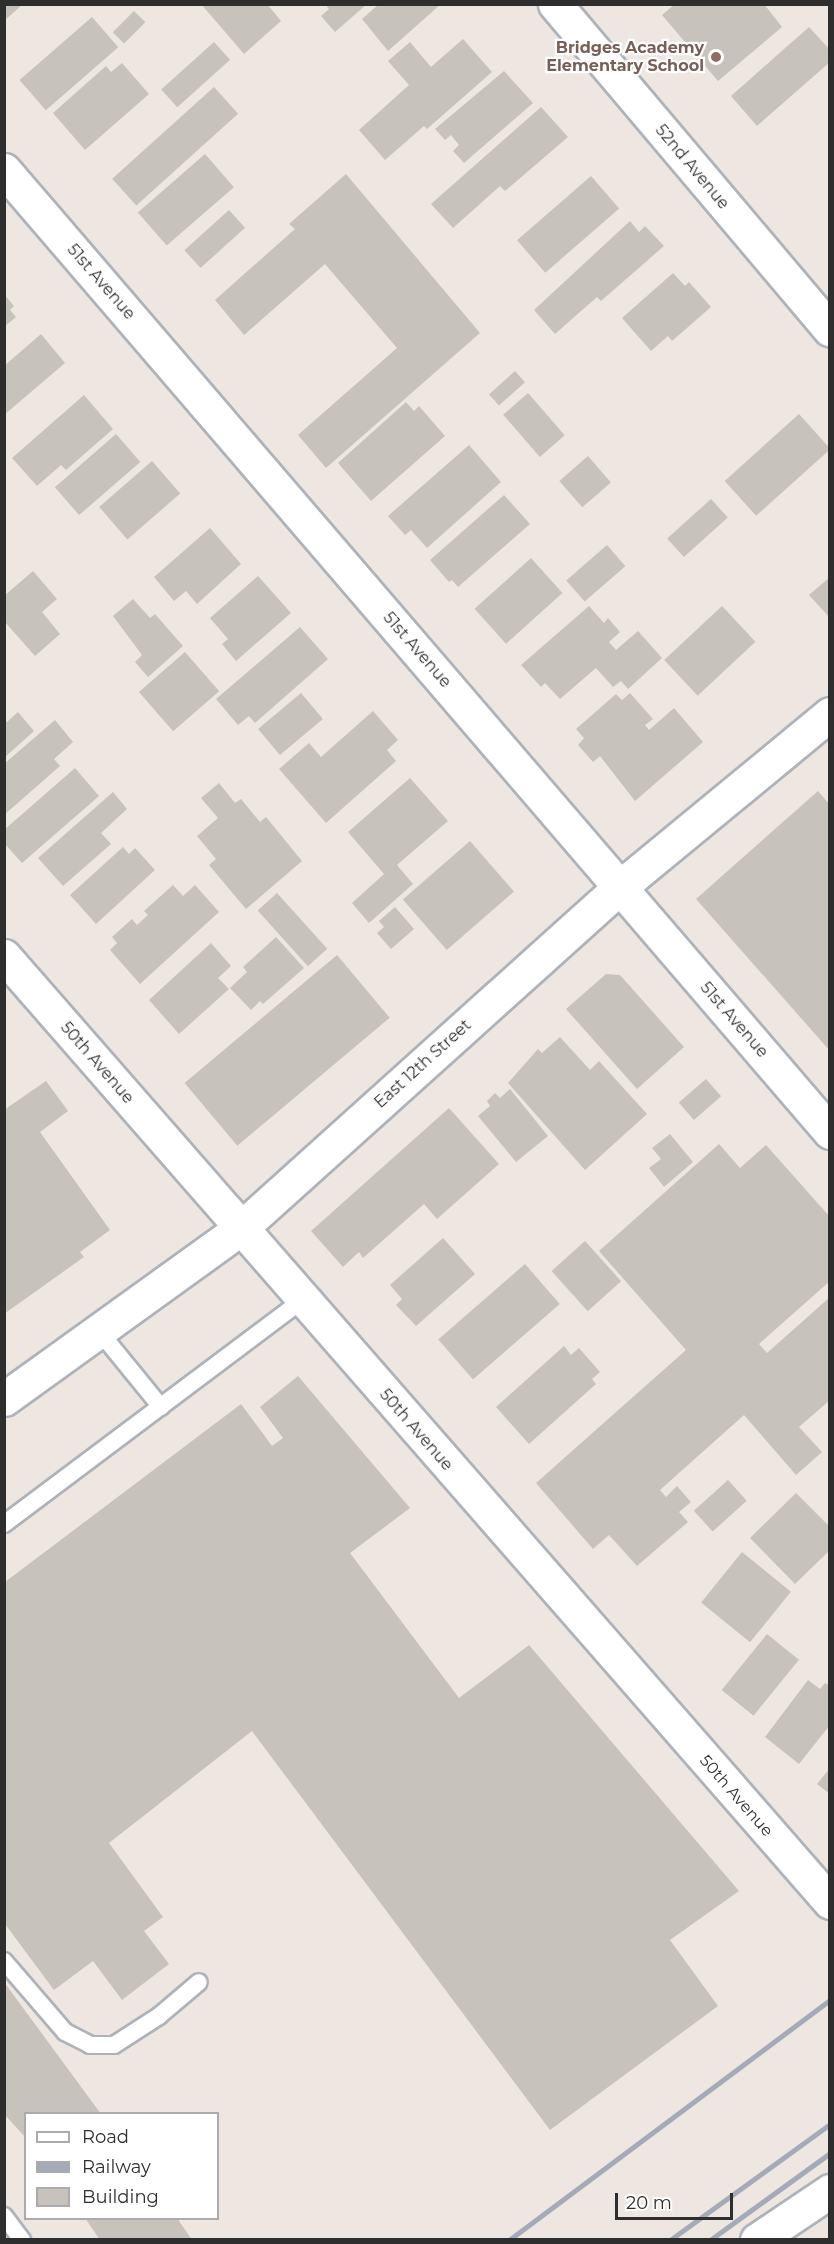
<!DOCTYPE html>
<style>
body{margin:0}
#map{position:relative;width:834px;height:2244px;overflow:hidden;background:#eee7e1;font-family:Montserrat,sans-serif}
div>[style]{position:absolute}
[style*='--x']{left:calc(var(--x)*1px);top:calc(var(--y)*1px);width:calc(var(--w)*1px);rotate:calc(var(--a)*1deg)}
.building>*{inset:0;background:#c7c2bc;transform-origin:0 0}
.roads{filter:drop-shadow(2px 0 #aeb2b9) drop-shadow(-2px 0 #aeb2b9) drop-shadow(0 2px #aeb2b9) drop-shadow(0 -2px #aeb2b9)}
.lane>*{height:16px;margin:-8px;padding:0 8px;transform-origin:8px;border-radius:8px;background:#fff}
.street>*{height:33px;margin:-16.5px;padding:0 16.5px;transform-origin:16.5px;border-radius:16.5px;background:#fff}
.secondary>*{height:33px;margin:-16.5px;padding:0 16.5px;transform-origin:16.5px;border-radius:16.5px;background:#fff}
.rail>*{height:4.5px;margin:-2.25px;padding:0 2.25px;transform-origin:2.25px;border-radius:2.25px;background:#a4aab7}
.dots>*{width:16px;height:16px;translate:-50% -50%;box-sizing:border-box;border:3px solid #fff;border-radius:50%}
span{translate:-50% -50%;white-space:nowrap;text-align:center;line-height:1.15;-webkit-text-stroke:4.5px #fff;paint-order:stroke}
.education-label{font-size:16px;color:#785e54;font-weight:700}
.right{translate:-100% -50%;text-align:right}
.street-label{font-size:16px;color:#2e2e2e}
.frame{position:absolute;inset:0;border:6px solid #2e2e2e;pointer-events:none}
.legend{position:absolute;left:24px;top:2112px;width:195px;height:108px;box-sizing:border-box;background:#fff;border:2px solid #ababab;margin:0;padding:8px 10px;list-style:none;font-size:18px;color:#2e2e2e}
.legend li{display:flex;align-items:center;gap:12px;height:30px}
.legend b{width:30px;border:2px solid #ababab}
.scale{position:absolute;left:615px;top:2193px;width:118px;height:27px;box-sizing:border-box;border:3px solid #2e2e2e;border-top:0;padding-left:8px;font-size:18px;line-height:21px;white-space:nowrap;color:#2e2e2e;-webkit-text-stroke:4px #fff;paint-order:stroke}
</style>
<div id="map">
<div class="building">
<div style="clip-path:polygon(4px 4px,23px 4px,4px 21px)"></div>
<div style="clip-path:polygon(201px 4px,267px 4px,281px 21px,244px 54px)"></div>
<div style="clip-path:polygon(325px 4px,367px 4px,335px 32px,321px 16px,329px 9px)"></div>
<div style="clip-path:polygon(379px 4px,441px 4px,388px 51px,362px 19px)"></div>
<div style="clip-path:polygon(675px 4px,764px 4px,782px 27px,718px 81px,662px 15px)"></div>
<div style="left:134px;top:11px;width:16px;height:30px;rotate:45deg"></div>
<div style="left:92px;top:17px;width:40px;height:96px;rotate:49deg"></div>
<div style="clip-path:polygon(809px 27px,830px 50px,830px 62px,757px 126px,731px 96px)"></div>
<div style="clip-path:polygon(463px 39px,492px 72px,427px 129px,424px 126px,385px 160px,359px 130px,409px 85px,388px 61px,410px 42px,431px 67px)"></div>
<div style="left:214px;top:42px;width:24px;height:71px;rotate:48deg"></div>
<div style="clip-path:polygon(122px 63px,149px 94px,85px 150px,53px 113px,106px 66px,111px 72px)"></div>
<div style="clip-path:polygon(504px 71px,533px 103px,464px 163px,453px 151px,459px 145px,451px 135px,445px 140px,435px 129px)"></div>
<div style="left:214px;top:87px;width:36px;height:137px;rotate:48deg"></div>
<div style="clip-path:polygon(541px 107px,568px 137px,505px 191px,500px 186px,453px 228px,431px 204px)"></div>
<div style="left:205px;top:154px;width:44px;height:89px;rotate:49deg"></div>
<div style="clip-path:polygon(346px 174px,480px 333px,326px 468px,298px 435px,397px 348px,325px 264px,244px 335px,215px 300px,295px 229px,289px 224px)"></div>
<div style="left:591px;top:176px;width:43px;height:98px;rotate:49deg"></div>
<div style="left:229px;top:210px;width:24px;height:60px;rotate:48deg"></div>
<div style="clip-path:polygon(630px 221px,639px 232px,645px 226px,664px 246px,601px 301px,597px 297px,555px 334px,534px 310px)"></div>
<div style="clip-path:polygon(673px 273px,685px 286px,689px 282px,711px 307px,672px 341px,668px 336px,651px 351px,622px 318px)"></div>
<div style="clip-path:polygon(4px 294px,14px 306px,10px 310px,16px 317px,4px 327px)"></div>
<div style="clip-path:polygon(41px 334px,65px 363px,4px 415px,4px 366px)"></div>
<div style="left:515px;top:371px;width:15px;height:35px;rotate:48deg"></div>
<div style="left:528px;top:393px;width:56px;height:33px;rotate:49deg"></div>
<div style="clip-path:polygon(84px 395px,113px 429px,66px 470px,61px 465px,37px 486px,12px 458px)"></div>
<div style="clip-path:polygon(406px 402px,414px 411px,419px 406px,445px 436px,371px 501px,338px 463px)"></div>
<div style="left:799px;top:414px;width:47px;height:100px;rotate:48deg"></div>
<div style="left:116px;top:434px;width:37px;height:81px;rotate:49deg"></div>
<div style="clip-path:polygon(469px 445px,501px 482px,427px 548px,411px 530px,405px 535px,388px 516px)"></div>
<div style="left:588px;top:456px;width:35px;height:38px;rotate:49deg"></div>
<div style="left:152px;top:461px;width:43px;height:70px;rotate:49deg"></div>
<div style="clip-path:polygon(504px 495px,530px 524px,458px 587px,452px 580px,449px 582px,430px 560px)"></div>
<div style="left:711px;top:499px;width:25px;height:59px;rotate:48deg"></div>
<div style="clip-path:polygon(210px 528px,241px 564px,197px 604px,186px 591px,174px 601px,154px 577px)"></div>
<div style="left:607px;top:545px;width:28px;height:54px;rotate:49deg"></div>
<div style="left:531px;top:558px;width:47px;height:76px;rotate:48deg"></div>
<div style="clip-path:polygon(33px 571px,57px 599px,42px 612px,60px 634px,35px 656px,4px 621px,4px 596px)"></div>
<div style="clip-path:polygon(258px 576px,291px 613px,236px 661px,222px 644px,228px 639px,210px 618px)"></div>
<div style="clip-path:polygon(830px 577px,830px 618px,809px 595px)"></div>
<div style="clip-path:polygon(133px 599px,150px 618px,155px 614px,183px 646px,148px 677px,135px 662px,142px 655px,113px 616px)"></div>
<div style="clip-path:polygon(589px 606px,604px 623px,608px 618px,620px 632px,609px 642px,616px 650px,638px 631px,662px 658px,628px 689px,621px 681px,613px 687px,596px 668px,560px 699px,545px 683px,541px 687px,521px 665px)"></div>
<div style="left:722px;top:606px;width:49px;height:79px;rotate:47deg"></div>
<div style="clip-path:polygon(300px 627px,328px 659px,255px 723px,249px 716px,238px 725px,216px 699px)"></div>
<div style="left:185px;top:652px;width:52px;height:61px;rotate:49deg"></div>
<div style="left:301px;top:693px;width:34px;height:56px;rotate:50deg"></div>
<div style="clip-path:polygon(630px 693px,653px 719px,645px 725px,649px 730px,674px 708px,703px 742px,635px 801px,600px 756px,593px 762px,578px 745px,584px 738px,576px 729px,616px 694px,622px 700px)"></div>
<div style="clip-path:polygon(373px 711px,398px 740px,387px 750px,396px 761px,326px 823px,279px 769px,309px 743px,321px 757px)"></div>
<div style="clip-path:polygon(18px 712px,34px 731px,4px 758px,4px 719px,7px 722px)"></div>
<div style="clip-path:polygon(55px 720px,73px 742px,54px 759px,60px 766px,4px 815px,4px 764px)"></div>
<div style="clip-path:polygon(75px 768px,99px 796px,22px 863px,4px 843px,4px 830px)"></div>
<div style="clip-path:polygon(410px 778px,448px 821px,397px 865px,413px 884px,369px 923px,352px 903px,384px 874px,348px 832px)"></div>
<div style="clip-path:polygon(219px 783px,235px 803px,241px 799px,260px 822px,266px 817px,302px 861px,246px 909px,209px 865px,216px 859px,197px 836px,218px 818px,201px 798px)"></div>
<div style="clip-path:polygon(818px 791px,830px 805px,830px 1051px,696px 899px)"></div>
<div style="clip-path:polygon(113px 792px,127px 809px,101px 833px,111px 844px,63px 886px,38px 858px)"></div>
<div style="left:470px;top:841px;width:67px;height:89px;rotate:49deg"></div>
<div style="clip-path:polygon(123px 847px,129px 854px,135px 848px,155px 870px,96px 924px,70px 895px)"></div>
<div style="clip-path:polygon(173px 885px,183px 896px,195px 885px,219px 912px,140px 984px,110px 950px,117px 943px,112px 937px,132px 919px,137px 925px,148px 915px,144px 911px)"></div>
<div style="left:277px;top:893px;width:75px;height:26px;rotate:48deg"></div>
<div style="clip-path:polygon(395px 907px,414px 929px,391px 949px,377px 933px,384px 927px,379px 921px)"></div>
<div style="clip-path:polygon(276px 937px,304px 968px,263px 1004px,260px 1001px,251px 1010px,230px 988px,247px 972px,243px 967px)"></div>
<div style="clip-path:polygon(211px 943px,231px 966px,218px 978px,229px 989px,179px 1034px,149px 1000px)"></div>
<div style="left:337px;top:955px;width:82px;height:199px;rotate:50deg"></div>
<div style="clip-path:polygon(606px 974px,620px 975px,684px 1047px,637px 1089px,566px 1009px)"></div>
<div style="clip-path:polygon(560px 1037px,590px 1070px,599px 1061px,647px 1114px,585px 1170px,508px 1083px,538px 1049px,542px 1053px)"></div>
<div style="left:706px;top:1079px;width:23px;height:36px;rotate:49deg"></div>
<div style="clip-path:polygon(46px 1081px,68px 1111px,40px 1132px,110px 1230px,80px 1252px,84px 1257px,4px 1314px,4px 1110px)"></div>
<div style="clip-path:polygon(510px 1089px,548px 1136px,516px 1162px,478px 1116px,490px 1106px,487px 1101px,495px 1093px,500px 1098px)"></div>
<div style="clip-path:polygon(449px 1108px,499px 1164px,437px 1219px,424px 1204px,363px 1258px,359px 1252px,343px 1267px,311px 1231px)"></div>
<div style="clip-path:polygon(670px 1134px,693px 1162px,664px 1187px,649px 1168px,661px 1159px,652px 1148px)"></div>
<div style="clip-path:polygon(719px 1144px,740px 1168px,766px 1145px,830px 1217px,830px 1281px,759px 1344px,767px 1353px,830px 1297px,830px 1400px,799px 1427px,822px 1452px,796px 1475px,744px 1415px,660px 1490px,666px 1497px,677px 1486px,691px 1502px,679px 1512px,688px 1522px,637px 1566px,609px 1535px,593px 1549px,536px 1483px,686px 1350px,599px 1251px)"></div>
<div style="clip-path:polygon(443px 1238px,475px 1274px,416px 1326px,396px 1305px,402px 1299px,390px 1285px)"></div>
<div style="left:585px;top:1241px;width:54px;height:45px;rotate:48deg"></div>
<div style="left:525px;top:1264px;width:53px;height:115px;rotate:49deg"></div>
<div style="clip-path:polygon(564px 1346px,571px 1355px,579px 1348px,600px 1372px,592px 1379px,596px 1384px,529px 1444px,496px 1407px)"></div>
<div style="clip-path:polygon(298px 1376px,410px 1508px,350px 1553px,459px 1698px,529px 1645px,739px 1891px,670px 1940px,718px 2006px,550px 2130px,252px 1731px,109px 1843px,163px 1917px,144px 1931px,169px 1964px,122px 2000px,93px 1961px,54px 1990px,5px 1924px,5px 1582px,241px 1404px,272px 1446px,283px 1438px,260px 1407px)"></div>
<div style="left:728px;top:1480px;width:28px;height:46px;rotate:48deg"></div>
<div style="clip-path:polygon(796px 1493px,830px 1527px,830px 1550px,795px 1584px,750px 1538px)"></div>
<div style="left:742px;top:1552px;width:63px;height:65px;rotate:39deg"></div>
<div style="left:767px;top:1634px;width:41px;height:72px;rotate:39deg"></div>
<div style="clip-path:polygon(808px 1680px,820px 1689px,825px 1683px,830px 1686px,830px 1725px,799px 1764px,765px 1737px)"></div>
<div style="clip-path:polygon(830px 1768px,830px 1794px,817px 1784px)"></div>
<div style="clip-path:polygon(4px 1982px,101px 2114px,26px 2114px,26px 2138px,4px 2114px)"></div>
<div style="clip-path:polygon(85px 2218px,177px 2218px,192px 2240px,100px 2240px)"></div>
</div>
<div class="roads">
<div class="lane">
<div style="--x:99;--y:1331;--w:98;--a:50.8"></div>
<div style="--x:4;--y:1524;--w:373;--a:-36.9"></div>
<div style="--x:4;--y:1961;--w:94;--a:49.3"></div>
<div style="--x:65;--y:2032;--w:28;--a:27"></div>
<div style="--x:90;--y:2045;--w:24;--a:0"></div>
<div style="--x:114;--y:2045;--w:54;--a:-32.8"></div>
<div style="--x:159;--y:2016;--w:52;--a:-40.4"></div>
<div style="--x:4;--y:2216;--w:30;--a:53"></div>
</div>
<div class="street">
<div style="--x:555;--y:4;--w:426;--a:49.8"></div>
<div style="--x:4;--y:170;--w:1268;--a:49.35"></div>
<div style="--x:4;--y:956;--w:1256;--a:48.87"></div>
<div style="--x:4;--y:1399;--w:291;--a:-35.8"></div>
<div style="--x:240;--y:1229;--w:511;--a:-41.99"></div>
<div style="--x:620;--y:887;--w:272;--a:-39.5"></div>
</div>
<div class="secondary">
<div style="--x:757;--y:2240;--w:88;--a:-33.9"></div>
</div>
</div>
<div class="rail">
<div style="--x:509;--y:2240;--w:401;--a:-36.8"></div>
<div style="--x:670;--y:2240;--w:198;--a:-35.9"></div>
<div style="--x:710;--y:2240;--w:148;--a:-35.9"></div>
</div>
<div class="dots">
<div style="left:716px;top:57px;background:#8d6e63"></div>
</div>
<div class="education-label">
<span class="right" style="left:704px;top:57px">Bridges Academy<br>Elementary School</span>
</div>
<div class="street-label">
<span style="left:692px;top:167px;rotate:50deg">52nd Avenue</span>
<span style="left:101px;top:282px;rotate:49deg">51st Avenue</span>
<span style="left:417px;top:650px;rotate:49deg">51st Avenue</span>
<span style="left:734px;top:1020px;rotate:49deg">51st Avenue</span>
<span style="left:97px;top:1063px;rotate:49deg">50th Avenue</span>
<span style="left:423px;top:1064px;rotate:-42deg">East 12th Street</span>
<span style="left:416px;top:1430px;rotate:49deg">50th Avenue</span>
<span style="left:736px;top:1796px;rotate:49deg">50th Avenue</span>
</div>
<div class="frame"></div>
<ul class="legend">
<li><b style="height:8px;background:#fff"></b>Road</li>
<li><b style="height:8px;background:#a4aab7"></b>Railway</li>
<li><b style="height:16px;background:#c7c2bc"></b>Building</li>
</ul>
<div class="scale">20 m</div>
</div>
